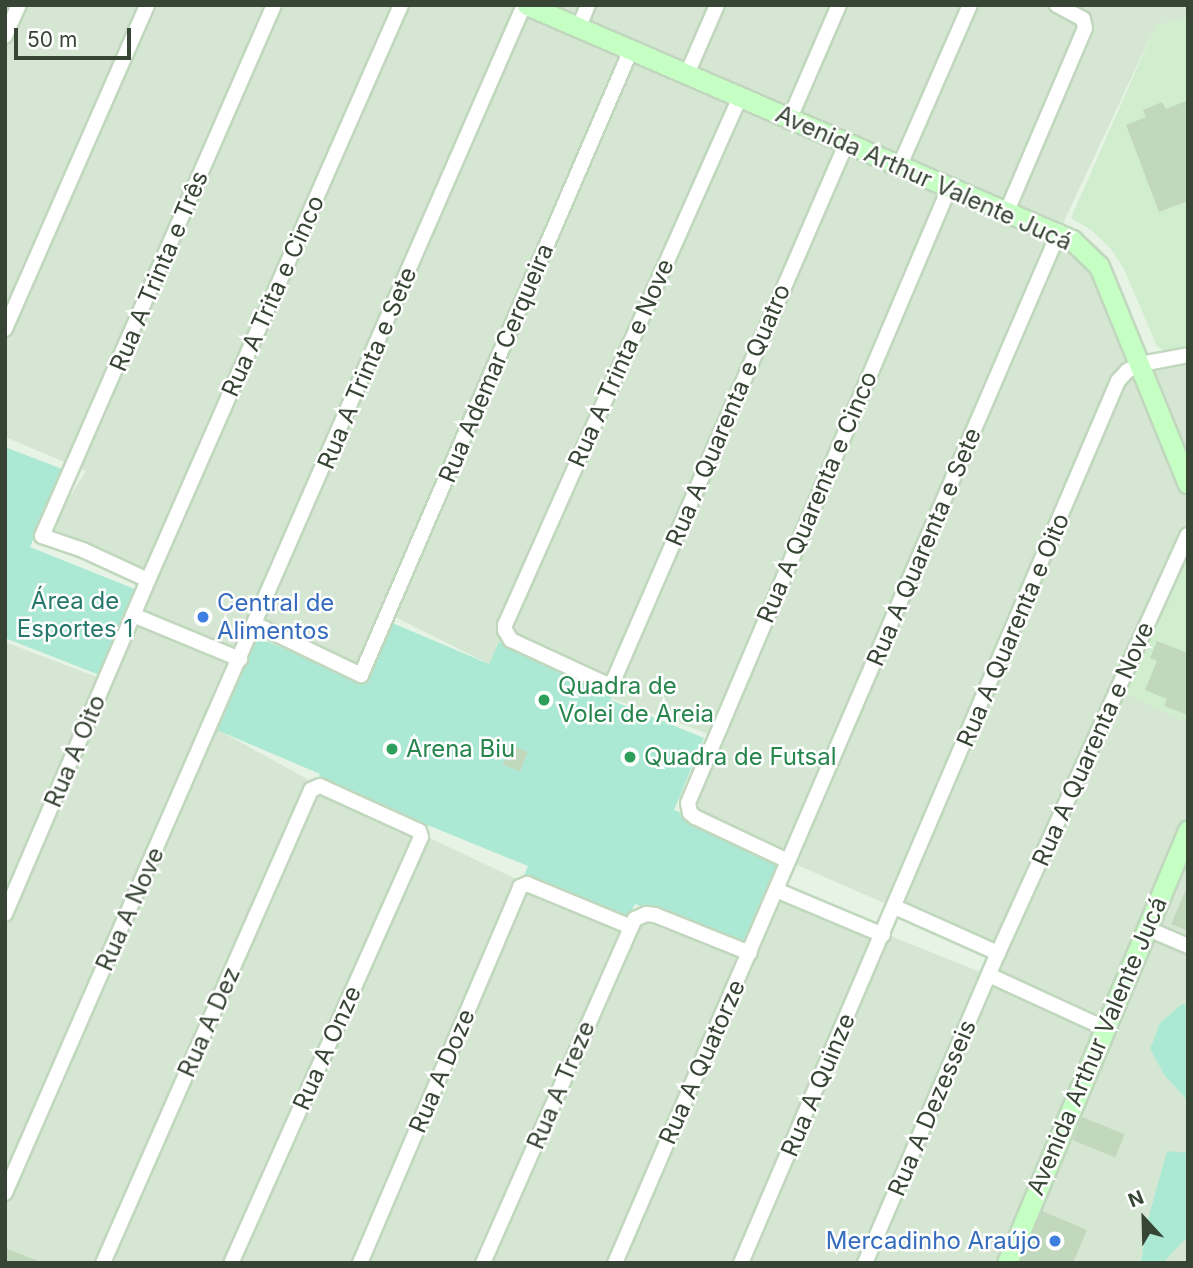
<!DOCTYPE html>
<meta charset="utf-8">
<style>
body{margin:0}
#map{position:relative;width:1193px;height:1268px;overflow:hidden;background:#e6f3e5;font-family:Inter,sans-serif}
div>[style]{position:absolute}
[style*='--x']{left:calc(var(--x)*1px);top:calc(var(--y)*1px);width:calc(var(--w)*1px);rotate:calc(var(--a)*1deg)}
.residential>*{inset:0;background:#d5e7d3}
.education>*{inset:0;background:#d0edce}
.green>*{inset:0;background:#ace9d4}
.building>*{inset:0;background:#c2d8bd;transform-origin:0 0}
.roads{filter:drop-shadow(2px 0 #c1d7be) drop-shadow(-2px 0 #c1d7be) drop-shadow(0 2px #c1d7be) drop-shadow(0 -2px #c1d7be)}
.street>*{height:14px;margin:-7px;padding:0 7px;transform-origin:7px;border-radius:7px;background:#fff}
.secondary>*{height:19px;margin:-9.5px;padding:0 9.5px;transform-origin:9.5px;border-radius:9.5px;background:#c5ffc3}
.dots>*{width:19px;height:19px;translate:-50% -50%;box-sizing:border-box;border:4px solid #fff;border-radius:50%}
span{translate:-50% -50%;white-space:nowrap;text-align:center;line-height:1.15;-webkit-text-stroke:5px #fff;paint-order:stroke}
.street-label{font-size:24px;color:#374534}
.park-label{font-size:24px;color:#26796a}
.shop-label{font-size:24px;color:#366cbe}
.left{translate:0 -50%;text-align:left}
.right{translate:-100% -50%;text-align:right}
.leisure-label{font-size:24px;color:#27864d}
.frame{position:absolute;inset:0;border:7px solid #374534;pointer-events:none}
.north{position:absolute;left:1109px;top:1184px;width:70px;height:70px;-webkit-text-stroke:5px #fff;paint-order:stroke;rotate:338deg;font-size:19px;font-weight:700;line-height:28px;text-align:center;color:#374534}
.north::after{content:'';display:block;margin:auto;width:24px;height:32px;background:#374534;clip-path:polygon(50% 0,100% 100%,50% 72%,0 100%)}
.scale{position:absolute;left:14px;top:28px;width:117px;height:32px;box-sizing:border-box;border:4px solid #374534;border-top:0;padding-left:9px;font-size:21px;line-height:24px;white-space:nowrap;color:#374534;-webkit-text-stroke:5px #fff;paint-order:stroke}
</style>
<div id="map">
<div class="residential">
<div style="clip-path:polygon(5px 5px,1188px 5px,1188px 19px,1156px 25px,1059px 232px,1083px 249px,1141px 363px,1188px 355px,1188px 1012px,1165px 1076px,1188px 1101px,1188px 1154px,1146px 1227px,1141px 1263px,1020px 1263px,1082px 1117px,1142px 941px,1001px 1263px,488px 1263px,646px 914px,776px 890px,988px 975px,998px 953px,788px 861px,690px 813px,714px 736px,603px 695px,489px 664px,389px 614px,360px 675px,255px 625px,211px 726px,320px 786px,527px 884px,629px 926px,483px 1263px,5px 1263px,5px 642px,105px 680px,145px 588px,46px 534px,86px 471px,5px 437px)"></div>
<div style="clip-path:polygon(1188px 1236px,1188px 1263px,1163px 1263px,1169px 1252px)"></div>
</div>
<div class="education">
<div style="clip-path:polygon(1188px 19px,1188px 347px,1166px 352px,1157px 346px,1124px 269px,1111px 249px,1090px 229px,1071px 218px,1156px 25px)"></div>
<div style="clip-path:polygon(1188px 558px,1188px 723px,1124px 693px)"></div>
</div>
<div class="green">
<div style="clip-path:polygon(5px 447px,62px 469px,30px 547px,137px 590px,102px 676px,5px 638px)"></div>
<div style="clip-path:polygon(390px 622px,489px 664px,499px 642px,612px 690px,611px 700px,704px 738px,674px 810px,787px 856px,748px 950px,635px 904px,627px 920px,523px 878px,528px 866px,425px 824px,417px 831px,314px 788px,320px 774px,217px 730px,257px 637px,364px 683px)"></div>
<div style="clip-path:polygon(1182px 1004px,1188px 1005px,1188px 1101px,1165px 1076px,1150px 1049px,1160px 1023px)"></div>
<div style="clip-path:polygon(1167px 1151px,1188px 1153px,1188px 1236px,1163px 1263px,1141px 1263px,1146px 1227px)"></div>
</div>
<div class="building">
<div style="clip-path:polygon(1188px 100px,1188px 201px,1159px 212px,1126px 125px,1146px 117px,1143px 110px,1162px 102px,1166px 109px)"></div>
<div style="clip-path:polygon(1157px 641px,1188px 653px,1188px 715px,1164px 706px,1167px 699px,1145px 690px,1157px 661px,1150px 658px)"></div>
<div style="left:510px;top:745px;width:19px;height:21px;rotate:21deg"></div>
<div style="clip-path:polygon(1188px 885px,1188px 931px,1171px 924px)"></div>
<div style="left:1082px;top:1117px;width:46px;height:25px;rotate:22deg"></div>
<div style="clip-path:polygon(1042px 1211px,1087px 1230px,1073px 1263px,1020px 1263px)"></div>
<div style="clip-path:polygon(5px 1248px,41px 1262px,41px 1263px,5px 1263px)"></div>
</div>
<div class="roads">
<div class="street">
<div style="--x:579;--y:27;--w:24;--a:-68"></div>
<div style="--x:5;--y:36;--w:34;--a:-66"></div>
<div style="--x:687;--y:74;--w:75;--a:-66.5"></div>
<div style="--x:740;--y:97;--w:578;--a:113.99"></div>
<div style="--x:505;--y:625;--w:5;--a:90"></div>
<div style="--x:505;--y:630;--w:12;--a:59"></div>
<div style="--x:511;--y:640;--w:102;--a:24.8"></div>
<div style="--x:604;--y:683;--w:8;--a:7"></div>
<div style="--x:612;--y:684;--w:591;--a:-66.56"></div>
<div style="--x:790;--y:118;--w:123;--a:-66.6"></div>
<div style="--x:900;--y:165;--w:175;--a:-66.4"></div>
<div style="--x:1007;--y:211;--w:199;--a:-66.9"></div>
<div style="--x:1085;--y:28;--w:9;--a:-103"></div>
<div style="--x:1083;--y:19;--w:30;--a:-152"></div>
<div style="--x:5;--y:329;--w:354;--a:-66.3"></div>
<div style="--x:148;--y:580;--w:72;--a:-155.2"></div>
<div style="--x:83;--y:550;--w:43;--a:-161.1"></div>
<div style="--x:42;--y:536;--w:579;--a:-66.4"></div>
<div style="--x:133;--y:615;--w:116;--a:22.4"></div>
<div style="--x:255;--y:624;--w:118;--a:25.7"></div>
<div style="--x:361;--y:675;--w:681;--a:-66.64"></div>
<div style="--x:788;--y:861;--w:103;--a:-154.7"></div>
<div style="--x:695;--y:817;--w:6;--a:-141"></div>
<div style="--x:690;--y:813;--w:10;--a:-101"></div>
<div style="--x:688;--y:803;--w:670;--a:-66.99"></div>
<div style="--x:776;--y:890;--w:116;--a:22.8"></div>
<div style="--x:895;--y:907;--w:113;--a:24.1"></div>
<div style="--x:5;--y:914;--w:356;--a:-66.8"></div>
<div style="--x:145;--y:587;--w:636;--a:-66.26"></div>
<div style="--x:1146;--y:928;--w:46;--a:23.2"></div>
<div style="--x:989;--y:975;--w:127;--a:24.7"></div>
<div style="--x:5;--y:1193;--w:1296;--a:-66.4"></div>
<div style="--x:103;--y:1263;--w:517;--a:-66.26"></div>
<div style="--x:311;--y:790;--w:10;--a:-24"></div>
<div style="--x:320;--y:786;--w:109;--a:24.4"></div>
<div style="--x:419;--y:831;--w:6;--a:72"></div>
<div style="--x:421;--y:837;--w:466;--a:114"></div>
<div style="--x:360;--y:1263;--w:409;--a:-66.9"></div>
<div style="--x:520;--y:887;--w:8;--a:-23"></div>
<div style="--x:527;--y:884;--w:110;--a:22.4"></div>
<div style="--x:483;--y:1263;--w:376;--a:-66.2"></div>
<div style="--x:635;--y:919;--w:12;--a:-24"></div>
<div style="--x:646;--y:914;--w:9;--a:6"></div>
<div style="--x:655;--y:915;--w:102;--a:21.8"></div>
<div style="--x:615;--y:1263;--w:1123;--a:-66.7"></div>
<div style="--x:741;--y:1263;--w:959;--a:-66.86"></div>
<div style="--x:1118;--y:381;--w:13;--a:-48"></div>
<div style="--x:1127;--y:371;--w:16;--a:-27"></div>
<div style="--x:1141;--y:364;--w:48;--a:-10.8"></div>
<div style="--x:865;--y:1263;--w:337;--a:-66.8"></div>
<div style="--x:998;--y:953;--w:459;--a:-65.6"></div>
</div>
<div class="secondary">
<div style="--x:527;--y:5;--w:594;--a:23.33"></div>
<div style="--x:1072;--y:240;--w:37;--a:44"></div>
<div style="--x:1099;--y:266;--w:235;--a:67.8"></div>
<div style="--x:1007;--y:1263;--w:469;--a:-67.3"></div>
</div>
</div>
<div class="dots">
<div style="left:203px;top:617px;background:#3f7fe0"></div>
<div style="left:544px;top:700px;background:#2e9e5b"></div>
<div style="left:392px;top:749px;background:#2e9e5b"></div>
<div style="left:630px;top:757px;background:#2e9e5b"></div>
<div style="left:1055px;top:1241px;background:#3f7fe0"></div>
</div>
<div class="street-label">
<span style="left:924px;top:178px;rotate:24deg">Avenida Arthur Valente Jucá</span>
<span style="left:159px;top:271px;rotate:-67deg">Rua A Trinta e Três</span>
<span style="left:273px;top:296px;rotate:-66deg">Rua A Trita e Cinco</span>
<span style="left:496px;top:363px;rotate:-67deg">Rua Ademar Cerqueira</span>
<span style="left:621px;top:363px;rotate:-66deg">Rua A Trinta e Nove</span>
<span style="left:367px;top:368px;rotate:-67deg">Rua A Trinta e Sete</span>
<span style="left:728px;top:415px;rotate:-67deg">Rua A Quarenta e Quatro</span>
<span style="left:817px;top:497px;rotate:-67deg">Rua A Quarenta e Cinco</span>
<span style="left:924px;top:547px;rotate:-67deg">Rua A Quarenta e Sete</span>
<span style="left:1013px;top:630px;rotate:-67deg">Rua A Quarenta e Oito</span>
<span style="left:1093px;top:744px;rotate:-66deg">Rua A Quarenta e Nove</span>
<span style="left:75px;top:751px;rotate:-67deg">Rua A Oito</span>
<span style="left:130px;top:909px;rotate:-66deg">Rua A Nove</span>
<span style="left:209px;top:1022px;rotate:-66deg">Rua A Dez</span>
<span style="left:1097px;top:1046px;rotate:-67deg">Avenida Arthur Valente Jucá</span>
<span style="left:327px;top:1048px;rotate:-66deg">Rua A Onze</span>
<span style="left:702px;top:1062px;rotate:-66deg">Rua A Quatorze</span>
<span style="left:442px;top:1071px;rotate:-67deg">Rua A Doze</span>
<span style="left:561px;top:1085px;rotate:-67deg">Rua A Treze</span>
<span style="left:818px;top:1085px;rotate:-67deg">Rua A Quinze</span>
<span style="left:932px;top:1108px;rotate:-67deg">Rua A Dezesseis</span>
</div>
<div class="park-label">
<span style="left:75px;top:615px">Área de<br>Esportes 1</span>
</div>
<div class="shop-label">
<span class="left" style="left:217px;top:617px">Central de<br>Alimentos</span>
<span class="right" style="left:1041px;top:1241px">Mercadinho Araújo</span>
</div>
<div class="leisure-label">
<span class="left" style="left:558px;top:700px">Quadra de<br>Volei de Areia</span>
<span class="left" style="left:406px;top:749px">Arena Biu</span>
<span class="left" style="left:644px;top:757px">Quadra de Futsal</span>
</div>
<div class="frame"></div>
<div class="north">N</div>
<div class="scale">50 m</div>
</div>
